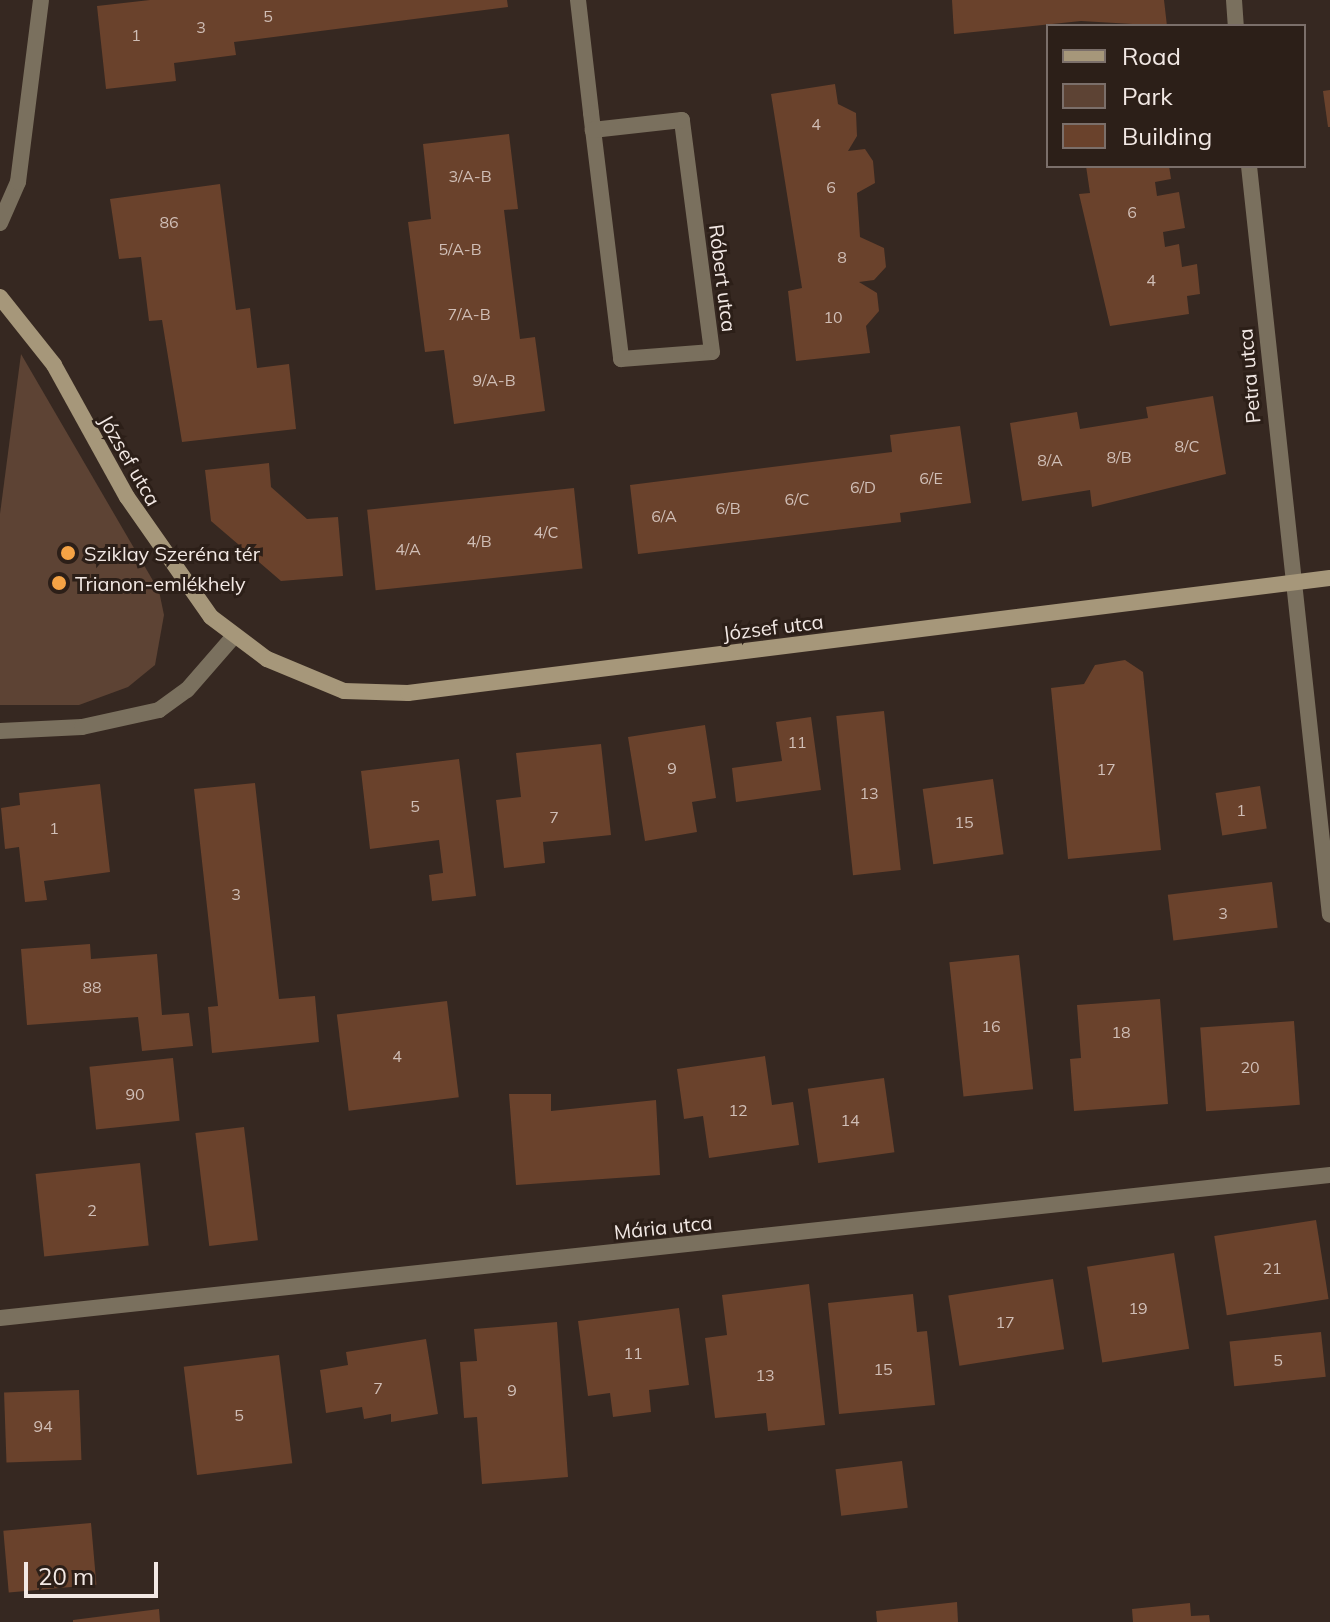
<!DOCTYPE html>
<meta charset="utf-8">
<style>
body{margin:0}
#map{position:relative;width:1330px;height:1622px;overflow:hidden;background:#362821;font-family:Mulish,sans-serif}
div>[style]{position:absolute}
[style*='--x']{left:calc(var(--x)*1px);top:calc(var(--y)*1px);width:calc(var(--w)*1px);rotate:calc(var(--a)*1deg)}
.green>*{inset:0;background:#5d4334}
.building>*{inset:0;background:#6a422c;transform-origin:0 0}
.street>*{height:16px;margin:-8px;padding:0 8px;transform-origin:8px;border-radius:8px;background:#7a705e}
.secondary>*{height:16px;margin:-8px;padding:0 8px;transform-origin:8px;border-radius:8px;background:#a6977a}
.dots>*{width:22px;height:22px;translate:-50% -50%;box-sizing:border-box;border:4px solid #2c1f18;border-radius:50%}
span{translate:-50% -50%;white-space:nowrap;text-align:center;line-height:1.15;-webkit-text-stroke:6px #2c1f18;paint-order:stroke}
.number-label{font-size:16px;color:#d0beb6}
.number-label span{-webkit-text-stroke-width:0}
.street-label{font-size:20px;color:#f2e8e4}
.poi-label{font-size:20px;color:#f2e8e4}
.left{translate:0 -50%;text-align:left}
.legend{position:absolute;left:1046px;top:24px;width:260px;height:144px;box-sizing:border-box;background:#2c1f18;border:2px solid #7b6f6a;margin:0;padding:10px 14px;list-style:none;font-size:24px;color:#f2e8e4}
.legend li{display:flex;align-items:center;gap:16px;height:40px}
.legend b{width:40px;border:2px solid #7b6f6a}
.scale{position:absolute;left:24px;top:1562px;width:134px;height:36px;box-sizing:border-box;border:4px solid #f2e8e4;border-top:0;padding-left:10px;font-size:24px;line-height:28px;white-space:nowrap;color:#f2e8e4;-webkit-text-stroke:6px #2c1f18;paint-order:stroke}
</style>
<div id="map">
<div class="green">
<div style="clip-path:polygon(21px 354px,159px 591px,164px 615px,155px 665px,128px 687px,79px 705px,0 705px,0 514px)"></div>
</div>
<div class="building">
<div style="clip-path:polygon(150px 0,507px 0,508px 7px,234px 42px,236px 55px,174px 63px,176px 81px,106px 89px,97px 6px)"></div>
<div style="clip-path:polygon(952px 0,1164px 0,1167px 26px,1081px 21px,954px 34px)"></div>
<div style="clip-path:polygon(835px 84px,838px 104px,856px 113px,857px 136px,848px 151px,865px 149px,873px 161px,875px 183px,857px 193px,860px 237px,884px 248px,886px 267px,874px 280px,859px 282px,877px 293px,879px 311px,866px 326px,870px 353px,796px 361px,788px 291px,802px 288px,771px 94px)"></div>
<div style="clip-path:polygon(1330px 90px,1330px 127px,1328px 127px,1323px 91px)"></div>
<div style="clip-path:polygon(509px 134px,518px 209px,504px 210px,512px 276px,520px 339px,535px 337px,545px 411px,454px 424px,444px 350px,425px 352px,408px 222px,431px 219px,423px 144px)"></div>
<div style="clip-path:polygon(1086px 166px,1169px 166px,1171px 179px,1155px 182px,1157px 196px,1179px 192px,1185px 228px,1163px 232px,1165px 247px,1179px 244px,1182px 267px,1197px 264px,1200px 294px,1187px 296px,1189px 314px,1110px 326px,1079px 194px,1090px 193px)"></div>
<div style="clip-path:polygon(220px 184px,236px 310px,250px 308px,257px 368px,289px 364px,296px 429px,182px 442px,162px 320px,149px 321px,141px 257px,119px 259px,110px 199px)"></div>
<div style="clip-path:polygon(1213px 396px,1226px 474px,1092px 507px,1090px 490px,1022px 501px,1010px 423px,1077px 412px,1080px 429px,1148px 418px,1146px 407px)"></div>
<div style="clip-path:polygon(960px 426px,971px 503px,900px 513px,901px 522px,638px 554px,630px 485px,892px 452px,890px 435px)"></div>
<div style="clip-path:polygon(269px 463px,271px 487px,307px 519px,338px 517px,343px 576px,281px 581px,211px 521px,205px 470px)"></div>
<div style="left:574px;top:488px;width:81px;height:208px;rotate:84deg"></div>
<div style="clip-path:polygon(1125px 660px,1143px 672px,1161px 850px,1068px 859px,1051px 688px,1084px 684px,1095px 665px)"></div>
<div style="left:884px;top:711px;width:160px;height:48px;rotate:84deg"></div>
<div style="clip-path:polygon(811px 717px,821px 790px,736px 802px,732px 768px,782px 761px,776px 722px)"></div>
<div style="clip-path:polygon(705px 725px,716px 798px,692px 802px,697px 832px,645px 841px,628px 737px)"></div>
<div style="clip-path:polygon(601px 744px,611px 835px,543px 842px,545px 863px,504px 868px,496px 800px,521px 797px,516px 753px)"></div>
<div style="clip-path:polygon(459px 759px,476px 896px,432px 901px,429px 875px,443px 873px,439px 840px,370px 849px,361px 771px)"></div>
<div style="left:993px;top:779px;width:76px;height:71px;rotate:82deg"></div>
<div style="clip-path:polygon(255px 783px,279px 999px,315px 996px,319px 1042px,212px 1053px,208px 1007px,218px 1006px,194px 789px)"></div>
<div style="clip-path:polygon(100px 784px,110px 872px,44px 881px,47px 900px,25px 902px,19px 847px,5px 849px,1px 808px,20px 805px,19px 793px)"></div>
<div style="left:1260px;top:786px;width:43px;height:45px;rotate:81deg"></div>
<div style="left:1272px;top:882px;width:46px;height:105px;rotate:83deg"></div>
<div style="clip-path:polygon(90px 944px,91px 959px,157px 954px,162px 1015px,189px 1013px,193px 1046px,142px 1051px,138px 1017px,27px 1025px,21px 949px)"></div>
<div style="left:1019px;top:955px;width:135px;height:70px;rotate:84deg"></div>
<div style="clip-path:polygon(1160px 999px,1168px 1104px,1074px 1111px,1070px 1059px,1081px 1058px,1077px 1005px)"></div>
<div style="left:447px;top:1001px;width:97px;height:111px;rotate:83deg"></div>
<div style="left:1294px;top:1021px;width:84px;height:94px;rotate:86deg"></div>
<div style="clip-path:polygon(765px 1056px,772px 1105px,793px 1102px,799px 1145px,709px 1158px,703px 1116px,684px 1119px,677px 1069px)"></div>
<div style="left:173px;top:1058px;width:63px;height:84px;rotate:84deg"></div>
<div style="left:884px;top:1078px;width:75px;height:77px;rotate:82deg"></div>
<div style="clip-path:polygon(509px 1094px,551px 1094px,551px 1111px,656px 1100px,660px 1175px,516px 1185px)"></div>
<div style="left:244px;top:1127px;width:114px;height:49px;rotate:83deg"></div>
<div style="left:140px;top:1163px;width:83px;height:105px;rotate:84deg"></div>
<div style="left:1316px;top:1220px;width:80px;height:103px;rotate:81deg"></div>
<div style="left:1174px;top:1253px;width:97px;height:88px;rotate:81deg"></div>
<div style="left:1053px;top:1279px;width:71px;height:106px;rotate:81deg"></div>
<div style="clip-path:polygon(809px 1284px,825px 1425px,768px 1431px,766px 1413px,715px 1418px,705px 1338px,727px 1335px,722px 1295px)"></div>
<div style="clip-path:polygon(913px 1294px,917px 1332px,927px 1331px,935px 1405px,839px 1414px,828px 1303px)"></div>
<div style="clip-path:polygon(679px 1308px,689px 1385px,649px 1390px,651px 1412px,613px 1417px,610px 1393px,588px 1396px,578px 1321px)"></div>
<div style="clip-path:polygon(557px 1322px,568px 1477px,482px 1484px,477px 1417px,464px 1418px,460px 1362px,477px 1361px,474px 1329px)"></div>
<div style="left:1321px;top:1332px;width:45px;height:92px;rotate:84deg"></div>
<div style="clip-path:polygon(426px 1339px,438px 1414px,391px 1422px,391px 1414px,364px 1419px,362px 1407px,326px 1413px,320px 1370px,348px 1365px,346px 1352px)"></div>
<div style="left:279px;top:1355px;width:109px;height:96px;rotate:83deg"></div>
<div style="left:79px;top:1390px;width:70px;height:75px;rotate:88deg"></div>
<div style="left:902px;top:1461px;width:47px;height:67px;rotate:83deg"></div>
<div style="left:91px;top:1523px;width:62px;height:88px;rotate:85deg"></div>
<div style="clip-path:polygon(957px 1602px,958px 1622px,877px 1622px,876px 1611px)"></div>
<div style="clip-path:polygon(1190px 1603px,1191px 1616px,1209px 1615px,1210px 1622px,1133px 1622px,1132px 1609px)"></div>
<div style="clip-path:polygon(159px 1609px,160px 1622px,73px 1622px,73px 1620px)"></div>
</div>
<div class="street">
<div style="--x:578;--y:0;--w:114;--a:83.4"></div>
<div style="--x:591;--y:113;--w:248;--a:83"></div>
<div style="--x:621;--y:359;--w:91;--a:-4.4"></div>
<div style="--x:712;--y:352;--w:234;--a:-97.4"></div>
<div style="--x:682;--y:120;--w:90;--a:173.6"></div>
<div style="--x:1234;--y:0;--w:26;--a:86"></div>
<div style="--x:1249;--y:166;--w:753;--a:83.83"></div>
<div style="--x:0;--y:223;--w:45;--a:-66.3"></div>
<div style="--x:18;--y:182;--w:183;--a:-82.8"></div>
<div style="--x:0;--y:731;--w:82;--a:-2.8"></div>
<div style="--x:82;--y:727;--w:79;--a:-12.4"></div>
<div style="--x:159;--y:710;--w:34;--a:-36"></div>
<div style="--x:187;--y:690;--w:72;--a:-49"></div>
<div style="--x:0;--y:1318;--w:1338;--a:-6.14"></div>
</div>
<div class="secondary">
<div style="--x:0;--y:297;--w:87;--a:51.5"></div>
<div style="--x:54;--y:365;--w:151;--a:61.1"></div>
<div style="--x:127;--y:497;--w:146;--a:55"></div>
<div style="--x:211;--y:617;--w:70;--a:36.9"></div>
<div style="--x:267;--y:659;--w:83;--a:22.6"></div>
<div style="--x:344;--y:691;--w:64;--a:1.8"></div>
<div style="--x:408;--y:693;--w:929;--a:-7.11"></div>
</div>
<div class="dots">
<div style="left:68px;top:553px;background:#f5a345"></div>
<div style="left:59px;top:583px;background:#f5a345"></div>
</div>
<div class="number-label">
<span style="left:268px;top:16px">5</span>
<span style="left:201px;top:27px">3</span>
<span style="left:136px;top:35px">1</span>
<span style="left:816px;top:124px">4</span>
<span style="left:470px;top:176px">3/A-B</span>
<span style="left:831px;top:187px">6</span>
<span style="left:1132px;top:212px">6</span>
<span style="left:169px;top:222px">86</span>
<span style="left:460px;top:249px">5/A-B</span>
<span style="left:842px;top:257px">8</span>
<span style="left:1151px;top:280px">4</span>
<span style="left:469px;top:314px">7/A-B</span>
<span style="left:833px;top:317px">10</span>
<span style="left:494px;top:380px">9/A-B</span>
<span style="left:1187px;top:446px">8/C</span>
<span style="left:1119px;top:457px">8/B</span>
<span style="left:1050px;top:460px">8/A</span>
<span style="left:931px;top:478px">6/E</span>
<span style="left:863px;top:487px">6/D</span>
<span style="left:797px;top:499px">6/C</span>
<span style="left:728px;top:508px">6/B</span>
<span style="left:664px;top:516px">6/A</span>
<span style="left:546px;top:532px">4/C</span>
<span style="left:479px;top:541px">4/B</span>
<span style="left:408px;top:549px">4/A</span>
<span style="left:797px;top:742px">11</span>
<span style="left:672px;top:768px">9</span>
<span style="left:1106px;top:769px">17</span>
<span style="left:869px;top:793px">13</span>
<span style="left:415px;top:806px">5</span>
<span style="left:1241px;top:810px">1</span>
<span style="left:554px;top:817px">7</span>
<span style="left:964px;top:822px">15</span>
<span style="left:54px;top:828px">1</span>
<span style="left:236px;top:894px">3</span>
<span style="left:1223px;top:913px">3</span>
<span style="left:92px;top:987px">88</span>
<span style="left:991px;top:1026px">16</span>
<span style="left:1121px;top:1032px">18</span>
<span style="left:397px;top:1056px">4</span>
<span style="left:1250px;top:1067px">20</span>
<span style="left:135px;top:1094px">90</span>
<span style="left:738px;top:1110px">12</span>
<span style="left:850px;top:1120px">14</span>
<span style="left:92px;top:1210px">2</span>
<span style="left:1272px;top:1268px">21</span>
<span style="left:1138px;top:1308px">19</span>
<span style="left:1005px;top:1322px">17</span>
<span style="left:633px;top:1353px">11</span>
<span style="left:1278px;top:1360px">5</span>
<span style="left:883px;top:1369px">15</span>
<span style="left:765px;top:1375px">13</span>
<span style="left:378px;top:1388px">7</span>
<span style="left:512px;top:1390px">9</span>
<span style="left:239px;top:1415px">5</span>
<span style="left:43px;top:1426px">94</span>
</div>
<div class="street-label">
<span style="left:723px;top:278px;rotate:83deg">Róbert utca</span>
<span style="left:1249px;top:376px;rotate:-95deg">Petra utca</span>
<span style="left:130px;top:460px;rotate:60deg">József utca</span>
<span style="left:773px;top:627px;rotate:-7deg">József utca</span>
<span style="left:663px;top:1227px;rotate:-6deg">Mária utca</span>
</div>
<div class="poi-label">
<span class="left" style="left:84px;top:553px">Sziklay Szeréna tér</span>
<span class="left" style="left:75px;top:583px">Trianon-emlékhely</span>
</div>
<ul class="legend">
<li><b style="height:10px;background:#a6977a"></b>Road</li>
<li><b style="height:22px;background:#5d4334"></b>Park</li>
<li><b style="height:22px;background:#6a422c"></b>Building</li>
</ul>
<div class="scale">20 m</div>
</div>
